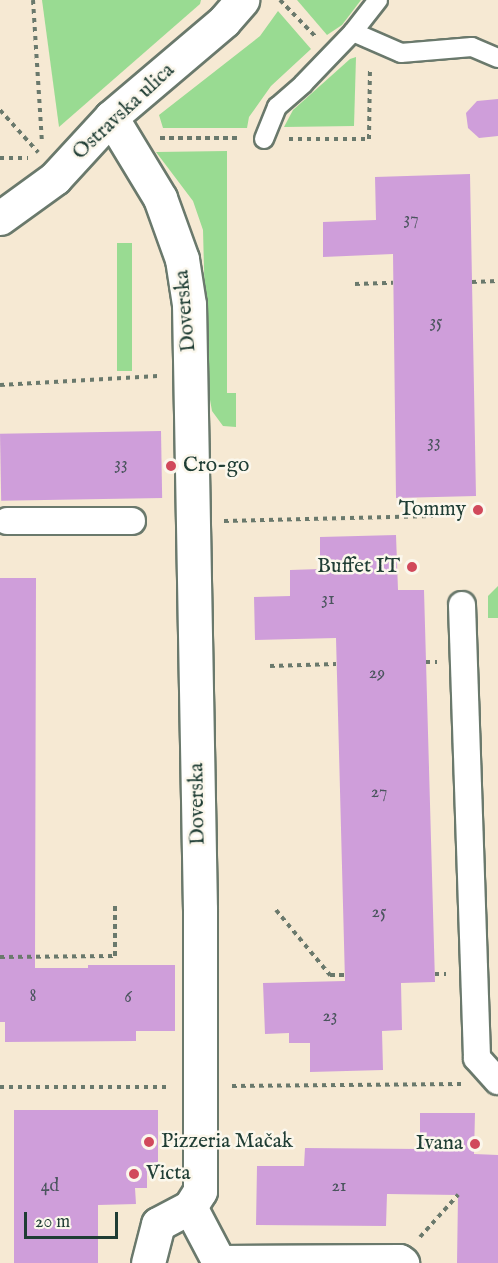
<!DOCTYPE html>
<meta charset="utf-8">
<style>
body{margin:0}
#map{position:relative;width:498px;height:1263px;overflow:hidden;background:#f6e9d3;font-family:"IM FELL English",serif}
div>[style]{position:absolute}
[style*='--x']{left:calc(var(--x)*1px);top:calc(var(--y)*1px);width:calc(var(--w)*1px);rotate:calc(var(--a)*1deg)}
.green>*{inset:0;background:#99db92;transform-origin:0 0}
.building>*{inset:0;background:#cf9eda;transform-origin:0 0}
.path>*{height:4px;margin-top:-2px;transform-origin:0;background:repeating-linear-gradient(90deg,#6a796c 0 4.5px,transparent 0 9px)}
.roads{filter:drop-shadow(2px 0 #6a796c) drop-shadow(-2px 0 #6a796c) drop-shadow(0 2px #6a796c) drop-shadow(0 -2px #6a796c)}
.service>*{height:18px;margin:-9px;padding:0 9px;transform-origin:9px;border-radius:9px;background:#fff}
.pedestrian>*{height:26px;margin:-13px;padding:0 13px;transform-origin:13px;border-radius:13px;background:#fff}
.minor>*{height:33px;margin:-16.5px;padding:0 16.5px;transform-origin:16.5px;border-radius:16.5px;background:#fff}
.dots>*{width:16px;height:16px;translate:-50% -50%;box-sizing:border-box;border:3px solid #fbf7ec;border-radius:50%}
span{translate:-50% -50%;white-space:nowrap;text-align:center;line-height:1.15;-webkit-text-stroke:5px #fbf7ec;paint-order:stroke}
.number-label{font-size:18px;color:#4b555e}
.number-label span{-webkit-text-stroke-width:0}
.street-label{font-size:21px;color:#1f3d34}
.poi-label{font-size:21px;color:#1f3d34}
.left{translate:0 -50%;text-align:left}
.right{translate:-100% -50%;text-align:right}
.scale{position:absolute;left:24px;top:1212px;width:94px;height:27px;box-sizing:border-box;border:3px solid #1f3d34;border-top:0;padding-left:8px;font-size:18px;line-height:21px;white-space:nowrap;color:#1f3d34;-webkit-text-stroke:4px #fbf7ec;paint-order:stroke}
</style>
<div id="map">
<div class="green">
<div style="clip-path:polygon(42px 0,201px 0,200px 4px,59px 127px)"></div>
<div style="clip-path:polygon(297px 0,361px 0,342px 25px,327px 35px)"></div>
<div style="clip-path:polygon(278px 11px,311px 49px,271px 86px,249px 117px,247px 128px,163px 128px,159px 115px,260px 36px)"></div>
<div style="clip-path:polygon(356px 57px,354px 126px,284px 127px,293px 110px,350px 59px)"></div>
<div style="clip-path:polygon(227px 151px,227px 393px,236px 393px,236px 427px,223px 426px,212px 411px,207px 383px,203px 230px,193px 201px,156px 152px)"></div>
<div style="left:117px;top:243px;width:15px;height:128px"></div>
<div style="clip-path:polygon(498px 586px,498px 618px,488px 618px,488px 596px)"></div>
</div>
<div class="building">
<div style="clip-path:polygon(498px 99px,498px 136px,479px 138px,468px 128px,466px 113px,477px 101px)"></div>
<div style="clip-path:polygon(470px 174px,476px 496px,396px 498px,393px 254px,323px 257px,323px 222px,376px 220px,375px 177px)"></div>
<div style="left:161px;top:431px;width:67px;height:161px;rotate:89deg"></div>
<div style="clip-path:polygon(396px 535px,398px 590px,424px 590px,435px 982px,401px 983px,402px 1030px,382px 1031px,383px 1070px,310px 1072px,310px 1043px,289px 1043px,289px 1033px,265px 1034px,263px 983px,345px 981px,336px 638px,255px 640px,254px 597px,290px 596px,290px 570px,320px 569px,320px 537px)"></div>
<div style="clip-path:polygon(0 578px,36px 578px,35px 968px,88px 968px,88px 965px,175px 965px,175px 1031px,136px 1031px,136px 1041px,5px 1042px,5px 1022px,0 1022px)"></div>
<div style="clip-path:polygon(14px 1110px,158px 1110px,158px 1171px,147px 1171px,147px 1188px,135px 1188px,136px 1204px,98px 1205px,98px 1263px,14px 1263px)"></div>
<div style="clip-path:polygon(420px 1113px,475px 1113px,474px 1154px,498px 1155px,498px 1263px,457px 1263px,458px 1195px,387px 1194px,386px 1226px,256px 1225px,257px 1166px,304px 1166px,305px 1148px,420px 1149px)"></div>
</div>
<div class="path">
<div style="--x:33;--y:0;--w:143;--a:86.4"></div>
<div style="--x:280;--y:0;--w:50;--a:45.8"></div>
<div style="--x:0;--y:110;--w:57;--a:47.9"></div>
<div style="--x:160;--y:138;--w:80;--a:0"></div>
<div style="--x:289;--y:139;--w:80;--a:0"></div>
<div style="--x:369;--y:139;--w:72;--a:-89.2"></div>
<div style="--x:0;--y:158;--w:28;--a:0"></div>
<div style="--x:472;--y:282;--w:26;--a:-2"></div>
<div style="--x:355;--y:284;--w:38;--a:-2"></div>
<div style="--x:0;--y:385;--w:158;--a:-3.3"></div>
<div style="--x:224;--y:521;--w:209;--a:-1.4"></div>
<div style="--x:426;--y:662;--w:11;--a:0"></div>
<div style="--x:270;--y:666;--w:66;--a:-1.7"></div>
<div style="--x:276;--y:910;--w:85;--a:50.3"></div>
<div style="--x:330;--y:975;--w:15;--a:0"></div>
<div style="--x:0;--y:957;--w:115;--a:-0.5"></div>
<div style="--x:115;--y:956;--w:53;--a:-90"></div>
<div style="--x:435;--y:974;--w:11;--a:0"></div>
<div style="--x:232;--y:1086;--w:229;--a:-0.5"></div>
<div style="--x:0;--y:1087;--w:167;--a:0"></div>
<div style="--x:420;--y:1237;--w:57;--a:-47.9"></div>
</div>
<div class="roads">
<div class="service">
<div style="--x:378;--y:0;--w:41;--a:128"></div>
<div style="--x:353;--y:32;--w:52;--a:23.6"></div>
<div style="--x:401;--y:53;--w:71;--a:-4.8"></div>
<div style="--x:472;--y:47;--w:28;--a:23"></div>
<div style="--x:264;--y:139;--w:35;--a:-68"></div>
<div style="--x:277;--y:107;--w:35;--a:-41"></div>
<div style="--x:303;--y:84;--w:72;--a:-46.1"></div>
</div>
<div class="pedestrian">
<div style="--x:7;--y:521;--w:125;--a:0"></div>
<div style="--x:462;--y:605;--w:453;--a:88.1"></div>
<div style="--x:477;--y:1058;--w:31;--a:48"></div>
</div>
<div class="minor">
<div style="--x:111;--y:117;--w:95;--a:58.8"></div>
<div style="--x:160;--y:198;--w:65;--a:70.2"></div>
<div style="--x:182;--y:259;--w:46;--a:81.2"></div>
<div style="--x:189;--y:304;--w:605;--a:88.96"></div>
<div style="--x:200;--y:909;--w:282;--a:90"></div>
<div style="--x:200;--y:1191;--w:19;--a:122"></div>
<div style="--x:190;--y:1207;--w:36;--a:152"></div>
<div style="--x:158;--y:1224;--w:40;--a:104.4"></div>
<div style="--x:0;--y:218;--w:68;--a:-36"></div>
<div style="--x:55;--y:178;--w:83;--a:-47.4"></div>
<div style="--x:111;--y:117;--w:148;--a:-40.3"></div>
<div style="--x:224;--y:21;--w:28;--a:-49"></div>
<div style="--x:190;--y:1207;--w:62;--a:62.2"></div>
<div style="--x:219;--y:1262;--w:180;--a:-0.3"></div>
<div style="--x:399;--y:1261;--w:4;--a:34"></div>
</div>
</div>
<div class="dots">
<div style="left:171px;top:466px;background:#d1495b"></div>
<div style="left:478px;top:510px;background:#d1495b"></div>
<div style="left:412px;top:567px;background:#d1495b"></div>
<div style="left:149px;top:1142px;background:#d1495b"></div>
<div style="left:475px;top:1144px;background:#d1495b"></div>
<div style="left:134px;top:1174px;background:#d1495b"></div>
</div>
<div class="number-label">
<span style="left:411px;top:220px">37</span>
<span style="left:436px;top:323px">35</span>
<span style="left:434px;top:443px">33</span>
<span style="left:121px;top:465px">33</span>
<span style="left:328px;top:600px">31</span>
<span style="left:377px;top:674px">29</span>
<span style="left:379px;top:793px">27</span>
<span style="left:379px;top:913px">25</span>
<span style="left:33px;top:997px">8</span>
<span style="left:128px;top:998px">6</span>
<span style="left:330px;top:1017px">23</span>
<span style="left:50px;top:1187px">4d</span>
<span style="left:339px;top:1187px">21</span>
</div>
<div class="street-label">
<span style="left:124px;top:112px;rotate:-43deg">Ostravska ulica</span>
<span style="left:186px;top:311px;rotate:-95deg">Doverska</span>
<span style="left:198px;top:804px;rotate:-91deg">Doverska</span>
</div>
<div class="poi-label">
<span class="left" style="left:183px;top:466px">Cro-go</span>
<span class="right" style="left:466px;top:510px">Tommy</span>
<span class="right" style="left:400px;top:567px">Buffet IT</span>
<span class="left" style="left:161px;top:1142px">Pizzeria Mačak</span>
<span class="right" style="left:463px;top:1144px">Ivana</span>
<span class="left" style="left:146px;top:1174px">Victa</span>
</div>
<div class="scale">20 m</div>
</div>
